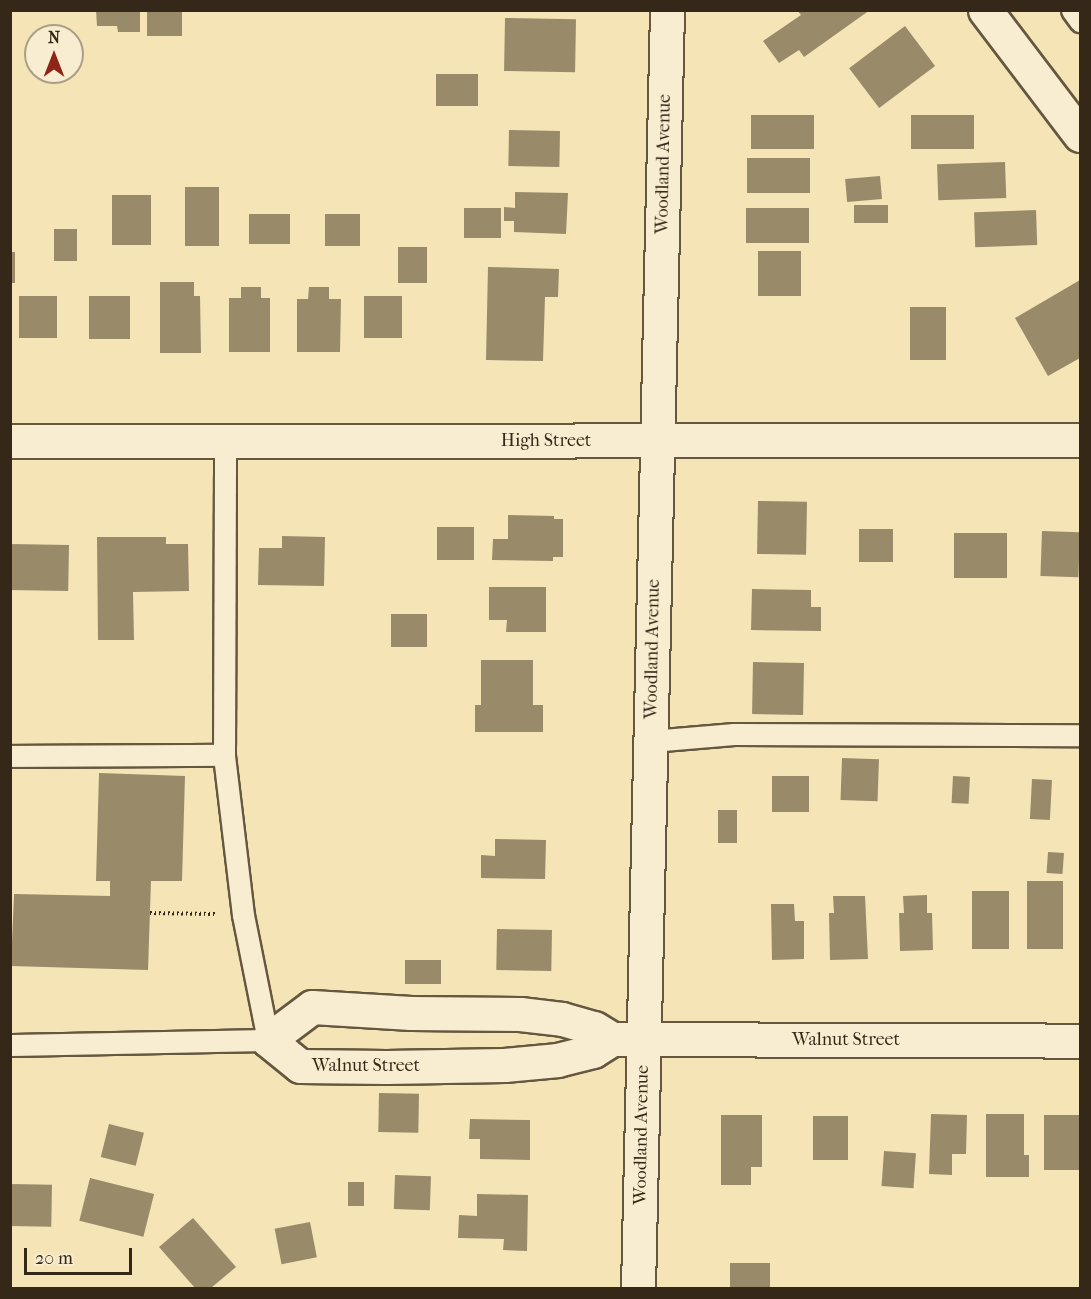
<!DOCTYPE html>
<style>
body{margin:0}
#map{position:relative;width:1091px;height:1299px;overflow:hidden;background:#f5e4b6;font-family:"IM FELL French Canon",serif}
div>[style]{position:absolute}
[style*='--x']{left:calc(var(--x)*1px);top:calc(var(--y)*1px);width:calc(var(--w)*1px);rotate:calc(var(--a)*1deg)}
.building>*{inset:0;background:#998a6a;transform-origin:0 0}
.path>*{height:4px;margin-top:-2px;transform-origin:0;background:repeating-linear-gradient(90deg,#352818 0 1.5px,transparent 0 4.5px)}
.roads{filter:drop-shadow(2px 0 #655740) drop-shadow(-2px 0 #655740) drop-shadow(0 2px #655740) drop-shadow(0 -2px #655740)}
.service>*{height:21px;margin:-10.5px;padding:0 10.5px;transform-origin:10.5px;border-radius:10.5px;background:#f8edd0}
.minor>*{height:33px;margin:-16.5px;padding:0 16.5px;transform-origin:16.5px;border-radius:16.5px;background:#f8edd0}
.tertiary>*{height:33px;margin:-16.5px;padding:0 16.5px;transform-origin:16.5px;border-radius:16.5px;background:#f8edd0}
span{translate:-50% -50%;white-space:nowrap;text-align:center;line-height:1.15;-webkit-text-stroke:5px #f8edd0;paint-order:stroke}
.street-label{font-size:18px;color:#352818}
.frame{position:absolute;inset:0;border:12px solid #352818;pointer-events:none}
.north{position:absolute;left:24px;top:24px;width:60px;height:60px;box-sizing:border-box;background:#f8edd0;border:2px solid #aa9e86;border-radius:50%;rotate:0deg;font-size:16px;font-weight:700;line-height:24px;text-align:center;color:#352818}
.north::after{content:'';display:block;margin:auto;width:21px;height:27px;background:#8f2418;clip-path:polygon(50% 0,100% 100%,50% 72%,0 100%)}
.scale{position:absolute;left:24px;top:1248px;width:108px;height:27px;box-sizing:border-box;border:3px solid #352818;border-top:0;padding-left:8px;font-size:18px;line-height:21px;white-space:nowrap;color:#352818;-webkit-text-stroke:4px #f8edd0;paint-order:stroke}
</style>
<div id="map">
<div class="building">
<div style="clip-path:polygon(96px 10px,140px 10px,140px 32px,118px 32px,117px 26px,97px 26px)"></div>
<div style="left:147px;top:10px;width:35px;height:26px"></div>
<div style="clip-path:polygon(797px 10px,870px 10px,804px 57px,799px 50px,779px 63px,763px 41px,801px 15px)"></div>
<div style="left:505px;top:18px;width:71px;height:53px;rotate:1deg"></div>
<div style="left:905px;top:26px;width:50px;height:70px;rotate:53deg"></div>
<div style="left:436px;top:74px;width:42px;height:32px"></div>
<div style="left:751px;top:115px;width:63px;height:34px"></div>
<div style="left:911px;top:115px;width:63px;height:34px"></div>
<div style="left:509px;top:130px;width:51px;height:36px;rotate:1deg"></div>
<div style="left:747px;top:158px;width:63px;height:35px"></div>
<div style="left:1005px;top:162px;width:36px;height:68px;rotate:88deg"></div>
<div style="left:880px;top:176px;width:23px;height:35px;rotate:85deg"></div>
<div style="left:185px;top:187px;width:34px;height:59px"></div>
<div style="clip-path:polygon(515px 192px,568px 193px,566px 234px,514px 232px,514px 221px,504px 221px,504px 207px,515px 208px)"></div>
<div style="left:112px;top:195px;width:39px;height:50px"></div>
<div style="left:888px;top:205px;width:18px;height:34px;rotate:90deg"></div>
<div style="left:464px;top:208px;width:37px;height:30px"></div>
<div style="left:809px;top:208px;width:35px;height:63px;rotate:90deg"></div>
<div style="left:1036px;top:210px;width:35px;height:62px;rotate:88deg"></div>
<div style="left:249px;top:214px;width:41px;height:30px"></div>
<div style="left:325px;top:214px;width:35px;height:32px"></div>
<div style="left:54px;top:229px;width:23px;height:32px"></div>
<div style="left:398px;top:247px;width:29px;height:36px"></div>
<div style="left:758px;top:251px;width:43px;height:45px"></div>
<div style="left:10px;top:252px;width:5px;height:31px"></div>
<div style="clip-path:polygon(488px 267px,559px 269px,558px 297px,545px 297px,543px 361px,486px 360px)"></div>
<div style="clip-path:polygon(1080px 280px,1080px 358px,1048px 376px,1015px 318px)"></div>
<div style="clip-path:polygon(160px 282px,194px 282px,194px 296px,200px 296px,201px 353px,160px 353px)"></div>
<div style="clip-path:polygon(241px 287px,261px 287px,261px 298px,270px 298px,270px 352px,229px 352px,229px 298px,241px 298px)"></div>
<div style="clip-path:polygon(309px 287px,329px 287px,329px 299px,341px 299px,340px 352px,297px 352px,297px 299px,308px 299px)"></div>
<div style="left:19px;top:296px;width:38px;height:42px"></div>
<div style="left:89px;top:296px;width:41px;height:43px"></div>
<div style="left:364px;top:296px;width:38px;height:42px"></div>
<div style="left:910px;top:307px;width:36px;height:53px"></div>
<div style="left:758px;top:501px;width:49px;height:53px;rotate:1deg"></div>
<div style="clip-path:polygon(508px 515px,554px 516px,554px 519px,563px 519px,563px 557px,553px 557px,553px 561px,492px 560px,493px 539px,508px 539px)"></div>
<div style="left:437px;top:527px;width:37px;height:33px"></div>
<div style="left:859px;top:529px;width:34px;height:33px"></div>
<div style="left:1042px;top:531px;width:38px;height:45px;rotate:2deg"></div>
<div style="left:954px;top:533px;width:53px;height:45px"></div>
<div style="clip-path:polygon(282px 536px,325px 537px,324px 586px,258px 585px,259px 548px,282px 548px)"></div>
<div style="clip-path:polygon(97px 537px,166px 537px,166px 544px,188px 544px,189px 591px,133px 592px,134px 640px,98px 640px)"></div>
<div style="left:10px;top:544px;width:59px;height:46px;rotate:1deg"></div>
<div style="clip-path:polygon(489px 587px,546px 587px,546px 632px,506px 632px,507px 620px,489px 620px)"></div>
<div style="clip-path:polygon(752px 589px,811px 590px,811px 607px,821px 607px,821px 631px,751px 630px)"></div>
<div style="left:391px;top:614px;width:36px;height:33px"></div>
<div style="clip-path:polygon(481px 660px,533px 660px,533px 705px,543px 705px,543px 732px,475px 732px,475px 705px,481px 705px)"></div>
<div style="left:753px;top:662px;width:51px;height:52px;rotate:1deg"></div>
<div style="left:842px;top:758px;width:37px;height:42px;rotate:2deg"></div>
<div style="clip-path:polygon(99px 773px,185px 776px,182px 881px,151px 881px,148px 970px,11px 966px,14px 894px,110px 896px,110px 881px,96px 881px)"></div>
<div style="left:772px;top:776px;width:37px;height:36px"></div>
<div style="left:953px;top:776px;width:17px;height:27px;rotate:3deg"></div>
<div style="left:1032px;top:779px;width:20px;height:40px;rotate:3deg"></div>
<div style="left:718px;top:810px;width:19px;height:33px"></div>
<div style="clip-path:polygon(495px 839px,546px 840px,545px 879px,481px 878px,481px 855px,495px 856px)"></div>
<div style="left:1048px;top:852px;width:16px;height:21px;rotate:4deg"></div>
<div style="left:1027px;top:881px;width:36px;height:68px"></div>
<div style="left:972px;top:891px;width:37px;height:58px"></div>
<div style="clip-path:polygon(927px 895px,927px 913px,932px 913px,933px 950px,900px 951px,899px 913px,904px 913px,903px 896px)"></div>
<div style="clip-path:polygon(833px 896px,865px 896px,868px 959px,830px 960px,829px 913px,834px 913px)"></div>
<div style="clip-path:polygon(771px 904px,794px 904px,795px 921px,804px 921px,804px 959px,772px 960px)"></div>
<div style="left:497px;top:929px;width:55px;height:41px;rotate:1deg"></div>
<div style="left:405px;top:960px;width:36px;height:24px"></div>
<div style="left:379px;top:1093px;width:40px;height:39px;rotate:1deg"></div>
<div style="clip-path:polygon(931px 1114px,967px 1115px,966px 1154px,952px 1154px,952px 1175px,929px 1174px)"></div>
<div style="clip-path:polygon(986px 1114px,1024px 1114px,1024px 1155px,1029px 1155px,1029px 1177px,986px 1177px)"></div>
<div style="clip-path:polygon(721px 1115px,762px 1115px,762px 1167px,751px 1167px,751px 1185px,721px 1185px)"></div>
<div style="left:1080px;top:1115px;width:55px;height:36px;rotate:90deg"></div>
<div style="left:848px;top:1116px;width:44px;height:35px;rotate:90deg"></div>
<div style="clip-path:polygon(470px 1119px,530px 1120px,530px 1160px,480px 1159px,480px 1139px,469px 1139px)"></div>
<div style="left:109px;top:1124px;width:36px;height:34px;rotate:14deg"></div>
<div style="left:884px;top:1151px;width:32px;height:35px;rotate:4deg"></div>
<div style="left:395px;top:1175px;width:36px;height:34px;rotate:2deg"></div>
<div style="left:90px;top:1178px;width:66px;height:44px;rotate:14deg"></div>
<div style="left:348px;top:1182px;width:16px;height:24px"></div>
<div style="left:10px;top:1184px;width:42px;height:42px;rotate:1deg"></div>
<div style="clip-path:polygon(477px 1194px,528px 1195px,527px 1251px,503px 1250px,504px 1239px,458px 1238px,459px 1215px,477px 1216px)"></div>
<div style="clip-path:polygon(193px 1218px,236px 1267px,211px 1288px,195px 1288px,159px 1247px)"></div>
<div style="left:310px;top:1222px;width:36px;height:36px;rotate:79deg"></div>
<div style="left:730px;top:1263px;width:40px;height:25px"></div>
</div>
<div class="path">
<div style="--x:150;--y:913;--w:65;--a:0.9"></div>
<div style="--x:10;--y:931;--w:2;--a:0"></div>
</div>
<div class="roads">
<div class="service">
<div style="--x:1072;--y:10;--w:14;--a:54"></div>
<div style="--x:651;--y:741;--w:83;--a:-4.8"></div>
<div style="--x:734;--y:734;--w:346;--a:0.2"></div>
<div style="--x:10;--y:756;--w:214;--a:-0.3"></div>
<div style="--x:10;--y:1045;--w:258;--a:-1.1"></div>
<div style="--x:268;--y:1040;--w:127;--a:-101.3"></div>
<div style="--x:243;--y:915;--w:161;--a:-96.8"></div>
<div style="--x:224;--y:755;--w:314;--a:-89.8"></div>
</div>
<div class="minor">
<div style="--x:10;--y:441;--w:1070;--a:-0.05"></div>
<div style="--x:612;--y:1039;--w:22;--a:148"></div>
<div style="--x:593;--y:1051;--w:36;--a:166"></div>
<div style="--x:558;--y:1060;--w:54;--a:174.7"></div>
<div style="--x:504;--y:1065;--w:118;--a:179"></div>
<div style="--x:386;--y:1067;--w:86;--a:-179.3"></div>
<div style="--x:300;--y:1066;--w:41;--a:-140.9"></div>
<div style="--x:268;--y:1040;--w:55;--a:-36.9"></div>
<div style="--x:312;--y:1007;--w:99;--a:3.5"></div>
<div style="--x:411;--y:1013;--w:109;--a:0.5"></div>
<div style="--x:520;--y:1014;--w:42;--a:6.8"></div>
<div style="--x:562;--y:1019;--w:33;--a:16"></div>
<div style="--x:594;--y:1028;--w:21;--a:31"></div>
<div style="--x:612;--y:1039;--w:468;--a:0.2"></div>
<div style="--x:638;--y:1288;--w:1278;--a:-88.7"></div>
</div>
<div class="tertiary">
<div style="--x:985;--y:10;--w:157;--a:52.8"></div>
</div>
</div>
<div class="street-label">
<span style="left:664px;top:164px;rotate:-89deg">Woodland Avenue</span>
<span style="left:546px;top:441px">High Street</span>
<span style="left:653px;top:649px;rotate:-89deg">Woodland Avenue</span>
<span style="left:846px;top:1040px">Walnut Street</span>
<span style="left:366px;top:1066px">Walnut Street</span>
<span style="left:642px;top:1135px;rotate:-89deg">Woodland Avenue</span>
</div>
<div class="frame"></div>
<div class="north">N</div>
<div class="scale">20 m</div>
</div>
